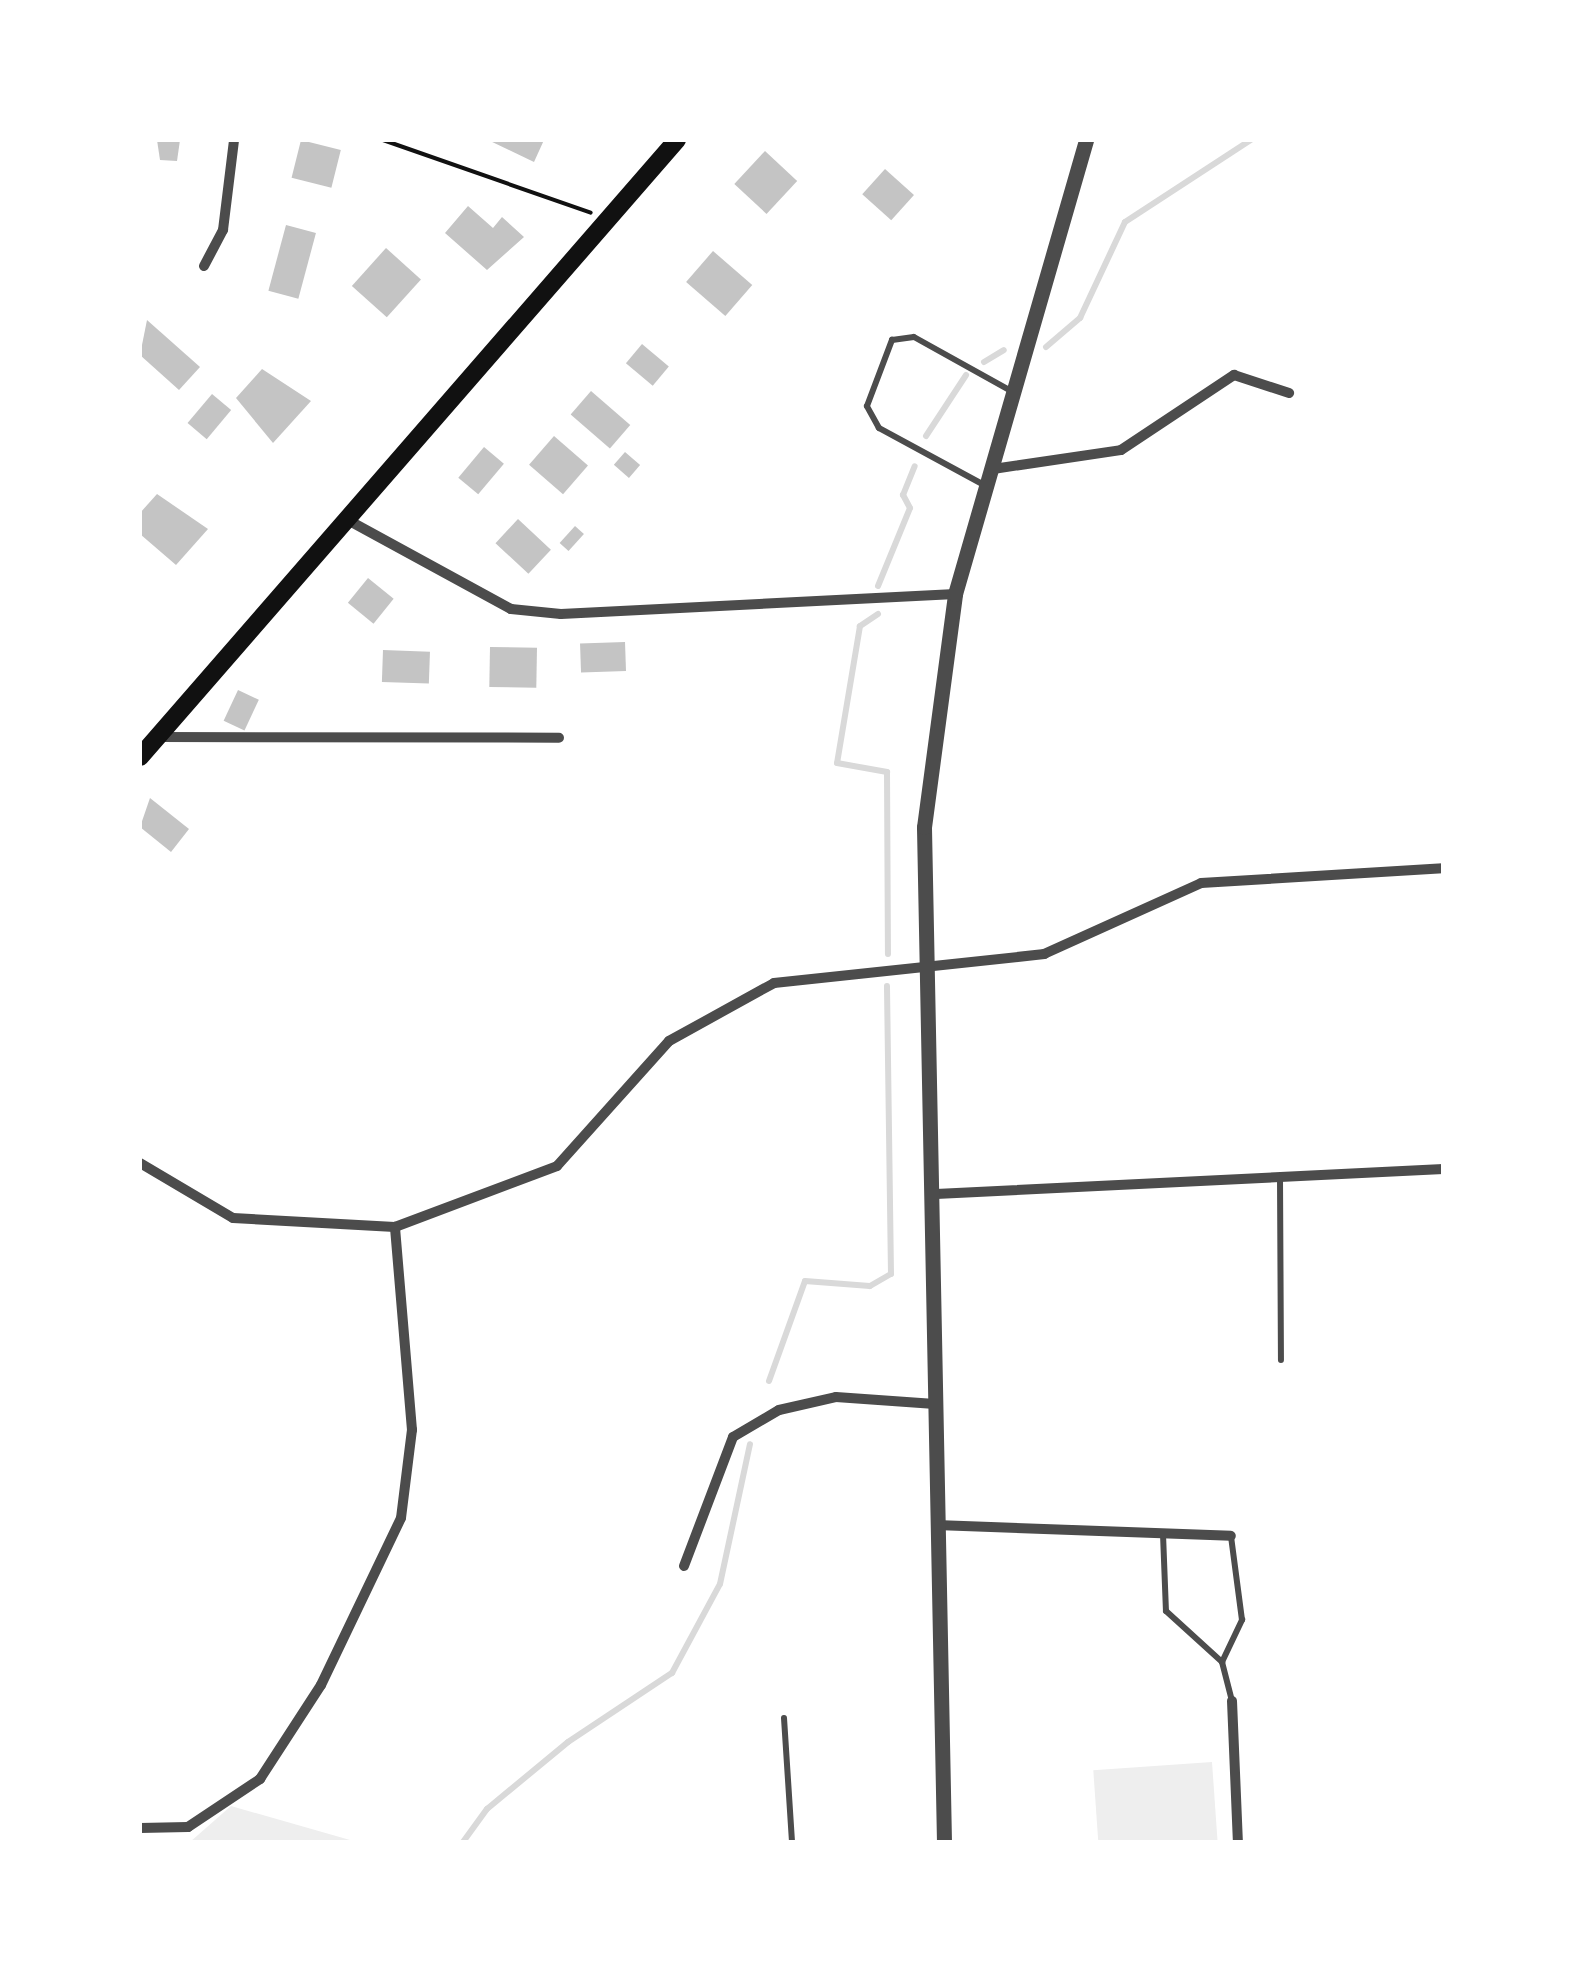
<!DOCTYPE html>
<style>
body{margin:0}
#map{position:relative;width:1583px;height:1982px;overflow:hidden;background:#fff;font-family:Jost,sans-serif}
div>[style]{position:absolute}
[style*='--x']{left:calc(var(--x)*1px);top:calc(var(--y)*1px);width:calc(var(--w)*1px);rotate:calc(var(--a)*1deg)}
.green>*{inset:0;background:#eee;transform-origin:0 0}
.stream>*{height:6px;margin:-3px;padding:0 3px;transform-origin:3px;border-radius:3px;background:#d9d9d9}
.building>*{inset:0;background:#c4c4c4;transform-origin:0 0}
.path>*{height:4px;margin:-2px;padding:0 2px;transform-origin:2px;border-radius:2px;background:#111}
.service>*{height:6px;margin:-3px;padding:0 3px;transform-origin:3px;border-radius:3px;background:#4c4c4c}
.minor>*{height:10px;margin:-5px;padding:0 5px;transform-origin:5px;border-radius:5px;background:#4c4c4c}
.tertiary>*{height:15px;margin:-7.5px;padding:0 7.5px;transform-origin:7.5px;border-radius:7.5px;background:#4c4c4c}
.primary>*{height:18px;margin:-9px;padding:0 9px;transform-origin:9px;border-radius:9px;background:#111}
span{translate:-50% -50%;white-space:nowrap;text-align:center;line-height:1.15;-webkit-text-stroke:9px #fff;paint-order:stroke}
.frame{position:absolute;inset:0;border:142px solid #fff;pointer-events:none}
</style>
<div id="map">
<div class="green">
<div style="left:1212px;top:1762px;width:80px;height:119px;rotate:86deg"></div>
<div style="clip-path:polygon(231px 1806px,357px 1842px,190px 1842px)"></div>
</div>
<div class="stream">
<div style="--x:1046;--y:347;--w:45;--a:-40.5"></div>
<div style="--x:1080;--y:318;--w:106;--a:-64.9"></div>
<div style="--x:1125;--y:222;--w:150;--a:-33.1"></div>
<div style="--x:984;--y:362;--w:23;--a:-31"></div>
<div style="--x:926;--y:436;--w:73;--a:-56.7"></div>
<div style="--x:878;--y:586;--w:84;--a:-67.7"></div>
<div style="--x:910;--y:508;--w:15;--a:-118"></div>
<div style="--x:903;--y:495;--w:31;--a:-68"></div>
<div style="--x:878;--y:614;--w:22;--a:146"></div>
<div style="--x:860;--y:626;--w:139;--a:99.5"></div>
<div style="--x:837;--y:763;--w:51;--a:10.2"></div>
<div style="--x:887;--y:772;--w:182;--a:89.7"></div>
<div style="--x:769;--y:1381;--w:106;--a:-70.2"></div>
<div style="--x:805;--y:1281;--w:65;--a:4.4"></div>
<div style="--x:870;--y:1286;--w:24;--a:-30"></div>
<div style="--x:891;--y:1274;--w:288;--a:-90.8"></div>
<div style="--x:463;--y:1842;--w:41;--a:-54"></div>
<div style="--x:487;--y:1809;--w:105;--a:-39.6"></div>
<div style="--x:568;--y:1742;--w:125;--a:-33.6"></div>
<div style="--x:672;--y:1673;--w:101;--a:-61.7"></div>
<div style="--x:720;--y:1584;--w:143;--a:-77.9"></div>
</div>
<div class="building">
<div style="clip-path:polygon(157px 140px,180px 140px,177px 161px,160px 160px)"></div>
<div style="left:301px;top:140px;width:41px;height:39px;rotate:14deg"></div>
<div style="clip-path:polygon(488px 140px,544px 140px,534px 162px)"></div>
<div style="left:765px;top:151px;width:44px;height:45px;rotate:43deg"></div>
<div style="left:885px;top:169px;width:39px;height:34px;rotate:42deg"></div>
<div style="clip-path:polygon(468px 206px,493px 228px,502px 217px,524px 237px,487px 270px,445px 233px)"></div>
<div style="left:286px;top:225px;width:31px;height:68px;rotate:15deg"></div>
<div style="left:386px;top:248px;width:47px;height:51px;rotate:42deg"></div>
<div style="left:713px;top:251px;width:52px;height:41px;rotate:41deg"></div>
<div style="clip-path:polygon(147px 320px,200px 367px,179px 390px,140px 355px)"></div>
<div style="left:642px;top:344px;width:35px;height:25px;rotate:40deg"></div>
<div style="clip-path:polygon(262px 369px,311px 401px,273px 443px,236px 398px)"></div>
<div style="left:591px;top:391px;width:52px;height:31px;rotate:41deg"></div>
<div style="left:212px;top:394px;width:25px;height:38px;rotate:40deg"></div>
<div style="left:554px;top:436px;width:45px;height:38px;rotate:41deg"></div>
<div style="left:484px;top:447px;width:26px;height:40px;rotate:40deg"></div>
<div style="left:625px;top:452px;width:20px;height:17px;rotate:41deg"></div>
<div style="clip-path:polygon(157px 494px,208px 529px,176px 565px,140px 534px,140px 513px)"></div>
<div style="left:518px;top:519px;width:45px;height:33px;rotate:43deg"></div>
<div style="left:575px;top:526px;width:12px;height:23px;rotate:42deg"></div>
<div style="left:368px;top:578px;width:33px;height:32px;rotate:39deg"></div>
<div style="left:625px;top:642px;width:29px;height:45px;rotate:88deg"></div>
<div style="left:490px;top:647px;width:47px;height:40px;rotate:1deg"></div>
<div style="left:383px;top:650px;width:47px;height:32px;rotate:2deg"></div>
<div style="left:238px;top:690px;width:23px;height:34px;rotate:25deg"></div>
<div style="clip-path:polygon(150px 798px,189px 829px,171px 852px,140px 827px)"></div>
</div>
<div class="path">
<div style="--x:383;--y:140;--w:220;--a:19.3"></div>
</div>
<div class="service">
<div style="--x:986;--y:486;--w:122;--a:-151.5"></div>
<div style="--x:879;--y:428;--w:25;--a:-119"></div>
<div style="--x:867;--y:406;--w:71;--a:-69.3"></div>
<div style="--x:892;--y:340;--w:22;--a:-8"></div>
<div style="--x:914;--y:337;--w:113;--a:29.1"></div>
<div style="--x:1280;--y:1178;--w:182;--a:89.7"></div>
<div style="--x:1163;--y:1534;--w:77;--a:87.8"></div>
<div style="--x:1166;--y:1611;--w:76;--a:42.3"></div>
<div style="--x:1222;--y:1662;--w:40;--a:75.6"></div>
<div style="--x:1222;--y:1662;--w:47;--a:-64.5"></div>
<div style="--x:1242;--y:1620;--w:85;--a:-97.5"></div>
<div style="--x:784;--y:1718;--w:124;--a:86.3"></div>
</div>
<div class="minor">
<div style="--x:204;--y:266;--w:41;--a:-62.2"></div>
<div style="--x:223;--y:230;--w:91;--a:-83"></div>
<div style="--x:993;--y:469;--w:129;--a:-8.4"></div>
<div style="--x:1121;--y:450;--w:136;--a:-33.6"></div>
<div style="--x:1234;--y:375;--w:58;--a:18.1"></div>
<div style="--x:346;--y:519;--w:188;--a:28.6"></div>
<div style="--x:511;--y:609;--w:50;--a:5.7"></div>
<div style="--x:561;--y:614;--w:395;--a:-2.9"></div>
<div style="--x:158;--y:737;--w:401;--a:0.1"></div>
<div style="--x:140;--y:1163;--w:108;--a:30.6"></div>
<div style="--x:233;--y:1218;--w:162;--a:3.2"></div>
<div style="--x:395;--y:1227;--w:173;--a:-20.6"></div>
<div style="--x:557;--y:1166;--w:168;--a:-48.1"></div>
<div style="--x:669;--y:1041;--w:120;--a:-28.9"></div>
<div style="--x:774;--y:983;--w:272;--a:-6.1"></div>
<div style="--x:1044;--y:954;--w:172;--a:-24.3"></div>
<div style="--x:1201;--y:883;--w:242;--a:-3.5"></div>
<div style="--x:936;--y:1194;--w:508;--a:-2.82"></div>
<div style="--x:936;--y:1525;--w:295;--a:2.1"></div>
<div style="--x:684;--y:1566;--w:138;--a:-69.2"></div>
<div style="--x:733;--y:1437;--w:53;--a:-30.4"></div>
<div style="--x:779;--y:1410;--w:58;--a:-12.8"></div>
<div style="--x:836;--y:1397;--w:99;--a:4"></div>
<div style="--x:1232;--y:1701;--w:141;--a:87.6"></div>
<div style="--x:140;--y:1828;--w:48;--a:-1.2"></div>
<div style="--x:188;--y:1827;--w:87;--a:-33.7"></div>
<div style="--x:260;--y:1779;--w:112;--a:-57"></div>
<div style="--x:321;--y:1685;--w:185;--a:-64.4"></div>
<div style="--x:401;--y:1518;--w:89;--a:-82.9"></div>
<div style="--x:412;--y:1430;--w:204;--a:-94.8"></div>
</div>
<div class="tertiary">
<div style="--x:944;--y:1842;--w:1015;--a:-91.13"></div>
<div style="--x:924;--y:827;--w:235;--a:-82.4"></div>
<div style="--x:955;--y:594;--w:473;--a:-73.9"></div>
</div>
<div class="primary">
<div style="--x:140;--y:757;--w:818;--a:-48.97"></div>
</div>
<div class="frame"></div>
</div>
